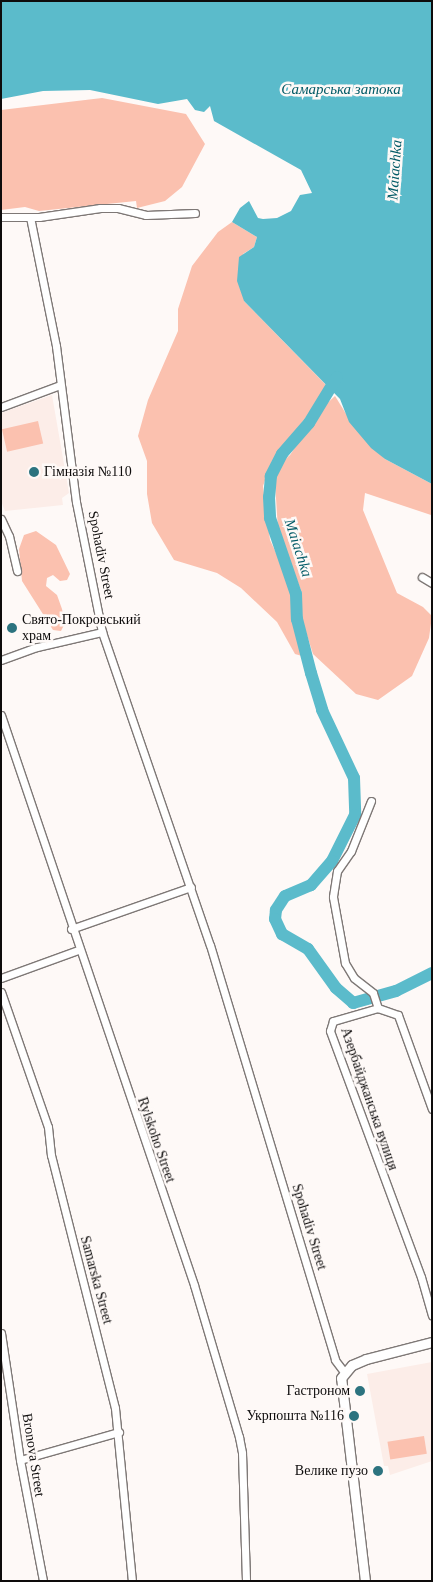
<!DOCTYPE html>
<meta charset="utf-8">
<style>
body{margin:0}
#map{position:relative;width:433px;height:1582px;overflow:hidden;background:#fef9f7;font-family:Georgia,serif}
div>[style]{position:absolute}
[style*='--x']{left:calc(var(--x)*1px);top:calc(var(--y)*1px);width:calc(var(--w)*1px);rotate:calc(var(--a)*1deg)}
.built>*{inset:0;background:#fcede8}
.green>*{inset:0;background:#fbc1af;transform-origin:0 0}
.water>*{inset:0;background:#5bbbcb}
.river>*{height:12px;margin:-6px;padding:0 6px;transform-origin:6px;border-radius:6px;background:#5bbbcb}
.roads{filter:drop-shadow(1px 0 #7e7876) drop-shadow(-1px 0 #7e7876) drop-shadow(0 1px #7e7876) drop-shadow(0 -1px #7e7876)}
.minor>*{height:7px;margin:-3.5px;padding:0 3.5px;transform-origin:3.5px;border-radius:3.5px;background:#fff}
.major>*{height:9px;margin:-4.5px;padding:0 4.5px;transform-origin:4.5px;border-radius:4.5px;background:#fff}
.dots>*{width:14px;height:14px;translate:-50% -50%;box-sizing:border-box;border:2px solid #fef9f7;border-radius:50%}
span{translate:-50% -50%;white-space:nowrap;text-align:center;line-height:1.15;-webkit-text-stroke:5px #fef9f7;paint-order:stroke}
.poi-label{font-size:14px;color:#0e0c0c}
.left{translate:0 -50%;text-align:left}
.right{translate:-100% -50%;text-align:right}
.street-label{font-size:14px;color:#0e0c0c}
.water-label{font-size:15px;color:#035b67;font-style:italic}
.frame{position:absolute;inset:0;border:2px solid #0e0c0c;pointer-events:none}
</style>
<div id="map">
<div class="built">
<div style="clip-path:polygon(52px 395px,69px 493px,62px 498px,63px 505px,5px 511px,1px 501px,1px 413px)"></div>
<div style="clip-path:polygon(432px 1362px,432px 1461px,390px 1475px,388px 1466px,384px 1466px,367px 1374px)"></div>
</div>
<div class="green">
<div style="clip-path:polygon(102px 98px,186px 114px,205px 144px,182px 187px,165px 201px,137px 208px,136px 201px,39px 211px,25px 207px,1px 210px,1px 110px)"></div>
<div style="clip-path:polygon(232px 222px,257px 237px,254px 247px,243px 254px,244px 301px,326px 385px,320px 399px,272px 461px,263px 486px,270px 540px,287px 577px,302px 656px,295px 654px,277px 622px,241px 588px,217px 573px,174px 560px,152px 523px,147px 494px,147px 461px,138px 436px,148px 400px,178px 331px,178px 309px,192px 266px,218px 232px)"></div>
<div style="clip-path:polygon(335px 396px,348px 417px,385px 459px,432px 484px,431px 515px,365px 493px,363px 510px,397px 593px,423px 607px,432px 616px,429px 638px,412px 676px,378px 700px,356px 694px,313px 654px,300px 613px,302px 593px,278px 530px,275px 482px,280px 464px,290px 455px,321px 409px)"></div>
<div style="left:38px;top:421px;width:23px;height:37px;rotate:77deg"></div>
<div style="clip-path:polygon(36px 531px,56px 545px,70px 574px,67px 580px,60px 581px,53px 575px,47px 578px,46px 586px,57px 595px,62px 609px,65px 623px,61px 631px,53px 630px,22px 581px,19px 549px,24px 535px)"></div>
<div style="left:424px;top:1436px;width:18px;height:37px;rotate:81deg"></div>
</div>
<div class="water">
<div style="clip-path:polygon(1px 1px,432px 1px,432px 484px,385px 459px,371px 448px,349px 422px,340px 399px,244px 301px,237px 281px,239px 257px,254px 247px,257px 237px,232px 222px,240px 208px,249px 201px,258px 218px,263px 219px,277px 218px,291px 211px,300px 195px,312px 193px,301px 170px,214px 121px,210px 106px,204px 112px,195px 110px,187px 99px,158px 104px,90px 90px,43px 91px,1px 99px)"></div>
</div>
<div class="river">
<div style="--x:337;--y:377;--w:54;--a:121.3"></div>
<div style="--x:309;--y:423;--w:41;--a:131.1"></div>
<div style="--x:282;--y:454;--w:25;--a:117"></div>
<div style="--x:271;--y:476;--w:21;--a:95"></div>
<div style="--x:269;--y:497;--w:21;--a:87"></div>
<div style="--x:270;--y:518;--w:80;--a:71.1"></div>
<div style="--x:296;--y:594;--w:25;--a:88"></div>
<div style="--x:297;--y:619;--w:56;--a:75.5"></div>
<div style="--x:311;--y:673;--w:39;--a:73"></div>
<div style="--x:322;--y:710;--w:75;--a:64.8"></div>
<div style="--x:354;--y:778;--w:37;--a:88"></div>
<div style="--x:355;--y:815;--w:51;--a:116.6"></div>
<div style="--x:332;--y:861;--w:32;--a:131"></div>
<div style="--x:311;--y:885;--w:28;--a:157"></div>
<div style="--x:285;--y:896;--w:17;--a:123"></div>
<div style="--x:276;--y:910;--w:9;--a:96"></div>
<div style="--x:275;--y:919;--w:17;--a:65"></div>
<div style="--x:282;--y:934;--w:30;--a:30"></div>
<div style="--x:308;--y:949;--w:48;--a:54.3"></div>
<div style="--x:336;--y:988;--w:23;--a:41"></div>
<div style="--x:353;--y:1003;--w:45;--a:-15.6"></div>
<div style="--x:396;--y:991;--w:40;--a:-26.6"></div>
</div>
<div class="roads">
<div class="minor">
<div style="--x:1;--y:217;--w:38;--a:0"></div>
<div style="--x:39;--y:217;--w:62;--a:-8.4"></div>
<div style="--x:100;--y:208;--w:18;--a:0"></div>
<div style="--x:118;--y:208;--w:29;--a:14"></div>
<div style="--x:146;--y:215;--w:49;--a:-2.3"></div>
<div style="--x:30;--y:217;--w:132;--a:78.6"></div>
<div style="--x:56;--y:346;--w:157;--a:82.7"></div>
<div style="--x:76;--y:502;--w:133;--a:78.7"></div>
<div style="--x:102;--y:632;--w:331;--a:71"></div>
<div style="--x:210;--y:945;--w:433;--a:73.2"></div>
<div style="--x:335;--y:1360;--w:15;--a:53"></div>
<div style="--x:1;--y:407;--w:63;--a:-20.4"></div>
<div style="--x:1;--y:519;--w:19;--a:65"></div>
<div style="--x:9;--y:536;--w:36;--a:77"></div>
<div style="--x:422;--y:577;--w:12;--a:31"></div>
<div style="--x:1;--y:660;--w:38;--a:-20"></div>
<div style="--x:37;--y:647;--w:67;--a:-13"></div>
<div style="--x:1;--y:715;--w:602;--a:71.29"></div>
<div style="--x:194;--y:1285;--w:159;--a:73.5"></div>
<div style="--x:239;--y:1437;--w:16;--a:79"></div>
<div style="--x:242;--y:1453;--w:128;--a:88.2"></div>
<div style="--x:371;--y:801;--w:54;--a:111.8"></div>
<div style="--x:351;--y:851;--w:24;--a:125"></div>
<div style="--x:337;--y:871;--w:26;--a:99"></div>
<div style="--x:333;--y:897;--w:67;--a:79.7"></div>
<div style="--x:345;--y:963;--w:17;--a:59"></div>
<div style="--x:354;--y:978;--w:24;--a:38"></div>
<div style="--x:373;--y:993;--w:16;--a:72"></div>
<div style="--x:71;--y:929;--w:127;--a:-19.3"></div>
<div style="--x:1;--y:978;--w:82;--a:-20"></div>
<div style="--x:1;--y:992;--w:143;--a:70.8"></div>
<div style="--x:48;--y:1127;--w:28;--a:84"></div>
<div style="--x:51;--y:1155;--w:261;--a:75.8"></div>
<div style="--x:115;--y:1408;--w:174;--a:84.4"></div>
<div style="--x:432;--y:1109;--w:100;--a:-109.9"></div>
<div style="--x:398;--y:1015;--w:21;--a:-161"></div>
<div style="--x:378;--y:1008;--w:47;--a:163.9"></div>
<div style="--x:333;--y:1021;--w:10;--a:107"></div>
<div style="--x:330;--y:1031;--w:262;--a:69.7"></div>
<div style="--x:421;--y:1277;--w:40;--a:74"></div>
<div style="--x:1;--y:1333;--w:128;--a:81.5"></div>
<div style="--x:20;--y:1460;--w:123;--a:79.2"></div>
<div style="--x:20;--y:1460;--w:103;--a:-15.8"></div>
</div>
<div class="major">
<div style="--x:365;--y:1581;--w:204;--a:-96.7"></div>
<div style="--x:341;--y:1378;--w:17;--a:-50"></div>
<div style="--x:352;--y:1365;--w:15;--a:-23"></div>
<div style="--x:366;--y:1359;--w:68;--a:-14.4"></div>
</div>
</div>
<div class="dots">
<div style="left:34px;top:472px;background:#2c737f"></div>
<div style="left:12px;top:628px;background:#2c737f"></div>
<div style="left:360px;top:1391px;background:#2c737f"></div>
<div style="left:354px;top:1416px;background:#2c737f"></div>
<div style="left:378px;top:1471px;background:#2c737f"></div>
</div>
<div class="poi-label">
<span class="left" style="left:44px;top:472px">Гімназія №110</span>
<span class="left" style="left:22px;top:628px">Свято-Покровський<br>храм</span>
<span class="right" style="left:350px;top:1391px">Гастроном</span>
<span class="right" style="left:344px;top:1416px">Укрпошта №116</span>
<span class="right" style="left:368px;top:1471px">Велике пузо</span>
</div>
<div class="street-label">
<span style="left:101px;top:555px;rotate:79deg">Spohadiv Street</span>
<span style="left:369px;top:1099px;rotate:71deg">Азербайджанська вулиця</span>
<span style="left:156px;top:1140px;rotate:71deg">Rylskoho Street</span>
<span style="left:309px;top:1227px;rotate:73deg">Spohadiv Street</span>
<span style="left:96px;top:1280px;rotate:75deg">Samarska Street</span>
<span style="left:33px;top:1455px;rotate:81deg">Bronova Street</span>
</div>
<div class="water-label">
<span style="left:341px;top:90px">Самарська затока</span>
<span style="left:395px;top:170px;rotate:-86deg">Maiachka</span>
<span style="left:298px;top:548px;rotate:72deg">Maiachka</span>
</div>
<div class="frame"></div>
</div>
